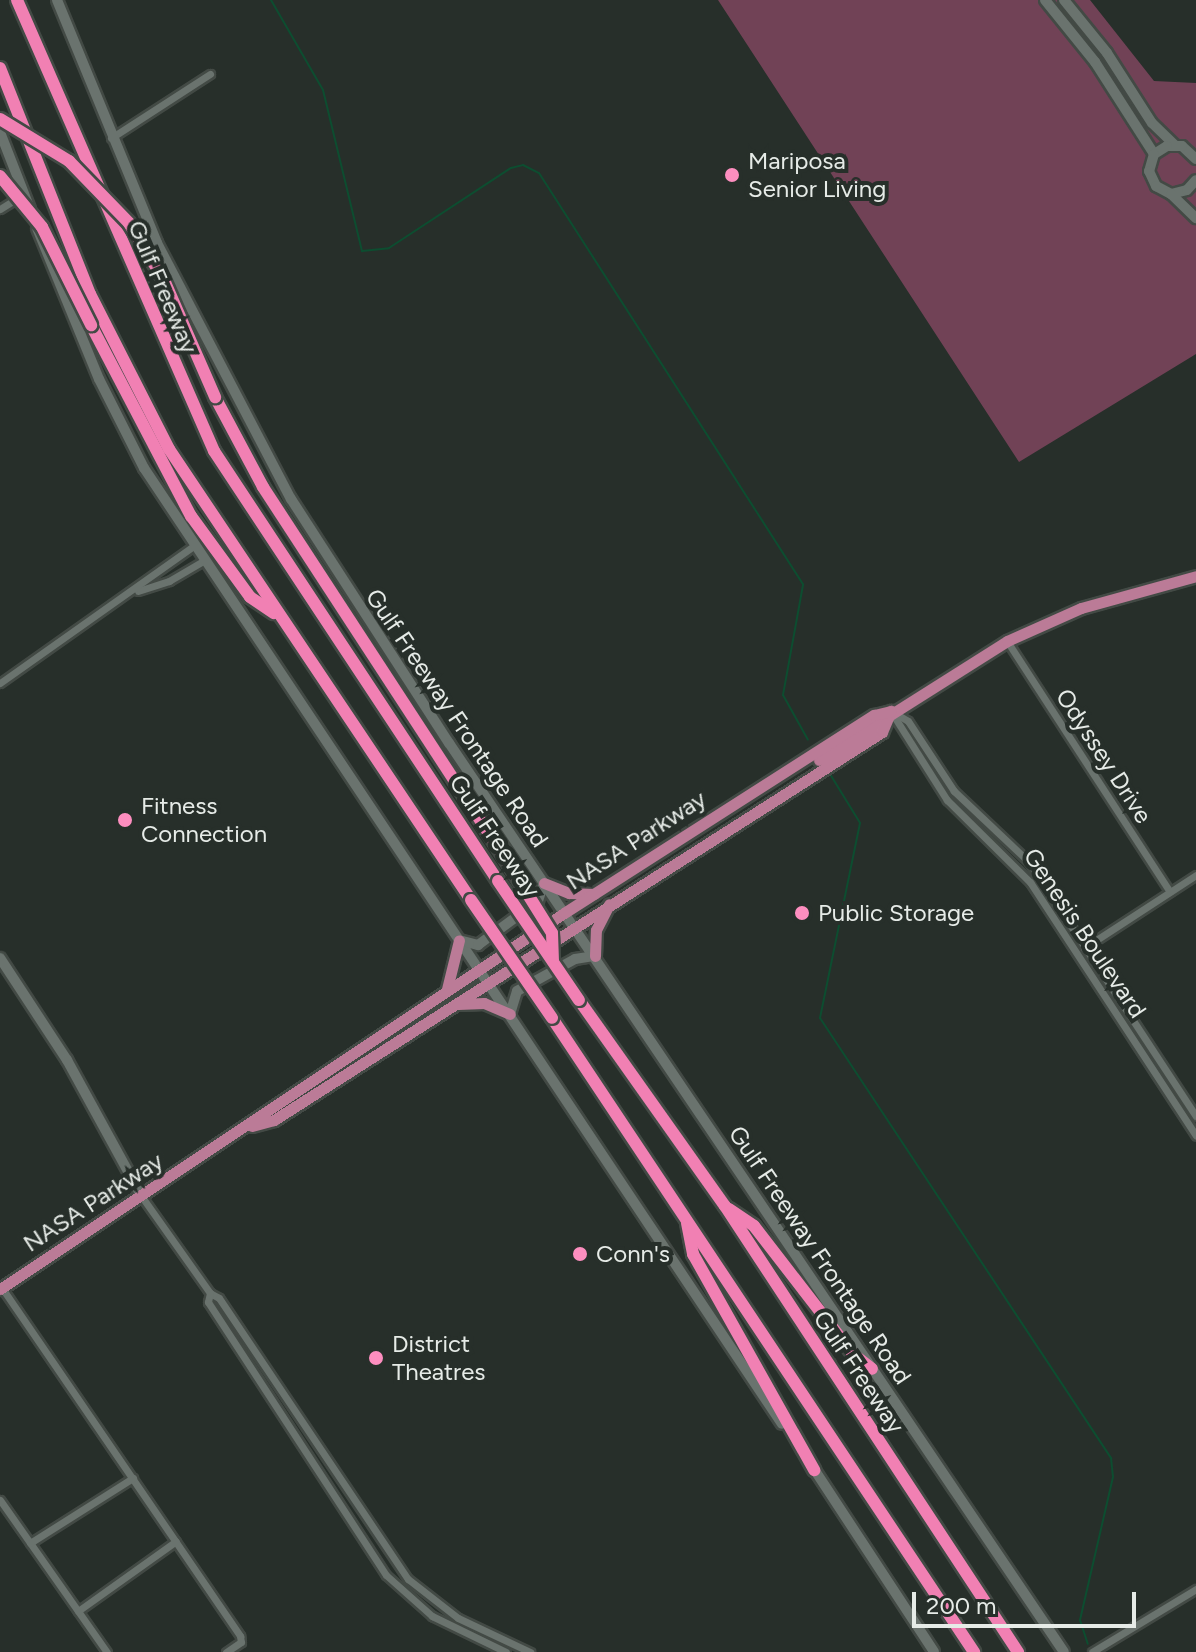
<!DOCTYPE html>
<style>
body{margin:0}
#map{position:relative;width:1196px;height:1652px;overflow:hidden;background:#272f2a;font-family:Figtree,sans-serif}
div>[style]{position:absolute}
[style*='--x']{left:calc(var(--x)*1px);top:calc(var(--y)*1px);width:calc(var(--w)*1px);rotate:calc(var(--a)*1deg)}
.green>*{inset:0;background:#714256}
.stream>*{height:2px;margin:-1px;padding:0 1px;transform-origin:1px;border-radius:1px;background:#0d4d30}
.roads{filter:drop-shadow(2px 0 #434a45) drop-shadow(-2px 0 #434a45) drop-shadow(0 2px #434a45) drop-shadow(0 -2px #434a45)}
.street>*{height:7px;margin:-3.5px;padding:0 3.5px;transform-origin:3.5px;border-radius:3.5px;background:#6a736e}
.secondary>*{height:10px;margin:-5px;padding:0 5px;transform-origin:5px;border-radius:5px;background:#6a736e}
.primary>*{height:11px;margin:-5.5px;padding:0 5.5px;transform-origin:5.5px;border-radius:5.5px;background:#bb7b97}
.highway>*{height:12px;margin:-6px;padding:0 6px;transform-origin:6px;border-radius:6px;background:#f180b3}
.bridges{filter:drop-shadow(2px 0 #434a45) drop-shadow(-2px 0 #434a45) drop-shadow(0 2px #434a45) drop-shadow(0 -2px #434a45)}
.highway-bridge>*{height:12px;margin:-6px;padding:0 6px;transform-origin:6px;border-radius:6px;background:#f180b3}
.dots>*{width:22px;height:22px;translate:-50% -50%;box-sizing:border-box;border:4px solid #272f2a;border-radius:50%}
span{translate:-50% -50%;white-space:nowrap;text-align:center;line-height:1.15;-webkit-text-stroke:8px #272f2a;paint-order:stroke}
.poi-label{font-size:24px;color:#e6ebe7}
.left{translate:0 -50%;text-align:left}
.street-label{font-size:24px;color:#e6ebe7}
.scale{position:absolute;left:912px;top:1592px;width:224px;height:36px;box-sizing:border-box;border:4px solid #e6ebe7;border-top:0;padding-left:10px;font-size:24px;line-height:28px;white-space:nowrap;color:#e6ebe7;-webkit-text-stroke:6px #272f2a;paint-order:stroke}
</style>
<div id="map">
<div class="green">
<div style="clip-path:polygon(718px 0,1090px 0,1154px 81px,1196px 83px,1196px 354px,1019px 462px)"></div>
</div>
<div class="stream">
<div style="--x:271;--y:0;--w:104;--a:60"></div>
<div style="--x:323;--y:90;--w:166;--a:76.4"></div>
<div style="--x:362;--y:251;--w:27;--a:-6"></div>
<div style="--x:389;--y:248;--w:146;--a:-33.3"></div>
<div style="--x:511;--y:168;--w:12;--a:-14"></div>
<div style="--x:523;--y:165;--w:18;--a:27"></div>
<div style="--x:539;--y:173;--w:489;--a:57.3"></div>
<div style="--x:803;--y:585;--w:112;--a:100.3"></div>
<div style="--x:783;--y:695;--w:51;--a:60.9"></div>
<div style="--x:830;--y:774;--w:57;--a:58.5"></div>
<div style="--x:860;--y:823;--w:199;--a:101.6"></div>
<div style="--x:820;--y:1018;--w:528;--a:56.52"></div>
<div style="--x:1111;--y:1458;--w:19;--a:84"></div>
<div style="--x:1113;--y:1477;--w:147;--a:103"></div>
<div style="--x:1080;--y:1620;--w:25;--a:72"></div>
</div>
<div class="roads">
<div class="street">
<div style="--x:111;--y:138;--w:118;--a:-32.9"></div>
<div style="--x:0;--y:209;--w:22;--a:-32"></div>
<div style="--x:138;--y:591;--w:33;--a:-18"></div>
<div style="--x:169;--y:581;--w:42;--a:-30.3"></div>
<div style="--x:1007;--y:641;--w:299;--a:57"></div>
<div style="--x:0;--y:683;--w:239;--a:-35.3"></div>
<div style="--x:893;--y:712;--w:17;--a:31"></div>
<div style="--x:908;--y:721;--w:84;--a:56.7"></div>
<div style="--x:954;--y:791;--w:103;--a:43.4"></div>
<div style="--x:1029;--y:862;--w:304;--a:56.7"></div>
<div style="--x:892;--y:713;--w:103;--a:57.7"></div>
<div style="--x:947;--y:800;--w:117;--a:44.7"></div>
<div style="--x:1030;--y:882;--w:303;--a:56.8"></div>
<div style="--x:1084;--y:948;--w:134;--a:-33.1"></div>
<div style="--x:142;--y:1197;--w:118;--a:54.7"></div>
<div style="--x:210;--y:1293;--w:10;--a:29"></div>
<div style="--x:219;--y:1298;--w:339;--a:56.1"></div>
<div style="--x:408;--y:1579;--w:63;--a:38"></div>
<div style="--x:458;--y:1618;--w:80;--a:25.3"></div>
<div style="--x:2;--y:1288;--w:422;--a:55.6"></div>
<div style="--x:240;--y:1636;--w:6;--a:81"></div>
<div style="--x:241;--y:1642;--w:18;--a:146"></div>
<div style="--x:210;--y:1293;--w:9;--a:103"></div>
<div style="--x:208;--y:1302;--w:326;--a:56.9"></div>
<div style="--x:386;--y:1575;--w:62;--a:41.7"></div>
<div style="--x:432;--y:1616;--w:82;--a:25.9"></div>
<div style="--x:0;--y:1500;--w:186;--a:54.9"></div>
<div style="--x:30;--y:1543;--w:122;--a:-32.3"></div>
<div style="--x:78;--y:1611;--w:120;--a:-35.5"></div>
<div style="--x:1092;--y:1652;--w:122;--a:-31.2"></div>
</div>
<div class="secondary">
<div style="--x:57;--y:0;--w:263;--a:67.6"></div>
<div style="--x:157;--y:243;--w:289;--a:62.4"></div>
<div style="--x:291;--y:499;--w:291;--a:57.1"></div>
<div style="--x:449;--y:743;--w:1097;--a:55.92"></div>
<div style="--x:1045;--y:0;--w:80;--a:51.1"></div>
<div style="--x:1095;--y:62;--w:109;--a:57.3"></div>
<div style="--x:1064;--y:0;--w:68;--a:50.9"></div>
<div style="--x:1107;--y:53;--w:83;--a:57.3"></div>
<div style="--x:1152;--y:123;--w:32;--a:44"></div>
<div style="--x:0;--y:132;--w:83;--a:68.7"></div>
<div style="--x:1196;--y:159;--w:19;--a:-137"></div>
<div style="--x:1182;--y:146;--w:15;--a:180"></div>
<div style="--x:1167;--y:146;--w:15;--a:148"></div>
<div style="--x:1154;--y:154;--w:18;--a:106"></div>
<div style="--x:1149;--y:171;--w:17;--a:65"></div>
<div style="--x:1156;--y:186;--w:17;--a:28"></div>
<div style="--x:1171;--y:194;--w:16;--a:-14"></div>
<div style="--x:1187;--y:190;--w:13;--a:-48"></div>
<div style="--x:1171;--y:194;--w:35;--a:44"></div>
<div style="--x:37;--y:228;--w:163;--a:67.7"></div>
<div style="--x:99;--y:379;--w:100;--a:63.2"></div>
<div style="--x:144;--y:468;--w:1149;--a:56.28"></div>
<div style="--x:459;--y:940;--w:20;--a:15"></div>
<div style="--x:478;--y:945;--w:74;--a:-36.3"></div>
<div style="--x:538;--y:901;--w:19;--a:-72"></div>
<div style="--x:0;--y:958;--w:122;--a:56.7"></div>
<div style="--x:67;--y:1060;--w:156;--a:61.3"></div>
<div style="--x:510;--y:1014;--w:24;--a:-73"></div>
<div style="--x:517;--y:991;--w:66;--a:-28.9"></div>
<div style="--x:575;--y:959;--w:20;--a:-9"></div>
<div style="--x:812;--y:1466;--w:222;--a:56.7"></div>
</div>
<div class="primary">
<div style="--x:819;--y:760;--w:222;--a:-32.3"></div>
<div style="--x:1007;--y:641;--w:81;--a:-24"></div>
<div style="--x:1081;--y:608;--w:119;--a:-15.5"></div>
<div style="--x:544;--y:883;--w:27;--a:22"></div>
<div style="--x:569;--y:893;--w:25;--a:2"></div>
<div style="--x:595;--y:956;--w:26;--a:-88"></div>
<div style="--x:596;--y:930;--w:29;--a:-63"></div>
<div style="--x:447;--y:989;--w:50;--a:-76.2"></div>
<div style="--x:458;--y:1004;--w:26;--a:-2"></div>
<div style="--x:484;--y:1003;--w:28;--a:23"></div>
<div style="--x:252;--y:1126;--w:23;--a:-15"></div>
<div style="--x:274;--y:1120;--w:721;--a:-32.54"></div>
<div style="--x:882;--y:732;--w:23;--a:-67"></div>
<div style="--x:0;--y:1289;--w:678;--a:-33.69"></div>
<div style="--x:564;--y:913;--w:368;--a:-32.6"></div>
<div style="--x:874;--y:715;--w:17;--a:-13"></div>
</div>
<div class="highway">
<div style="--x:17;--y:0;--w:492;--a:66.4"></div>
<div style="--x:214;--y:451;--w:515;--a:56.56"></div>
<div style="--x:0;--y:68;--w:243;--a:68.3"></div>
<div style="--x:90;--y:294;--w:174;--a:63"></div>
<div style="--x:169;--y:449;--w:543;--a:56.19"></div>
<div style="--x:91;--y:325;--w:216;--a:62.4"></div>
<div style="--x:191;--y:516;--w:100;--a:53.9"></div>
<div style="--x:250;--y:597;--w:29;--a:34"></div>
<div style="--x:215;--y:397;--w:102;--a:61.9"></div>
<div style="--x:263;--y:487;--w:465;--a:56.9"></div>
<div style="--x:579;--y:1000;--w:252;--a:54.7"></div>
<div style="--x:725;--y:1206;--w:534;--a:56.7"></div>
<div style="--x:552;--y:1018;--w:762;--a:56.35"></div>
<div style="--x:729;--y:1209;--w:30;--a:34"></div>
<div style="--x:754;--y:1226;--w:162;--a:52.3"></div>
<div style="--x:853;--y:1354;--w:24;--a:38"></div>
<div style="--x:687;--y:1223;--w:32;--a:79"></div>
<div style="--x:693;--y:1254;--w:248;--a:60.7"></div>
</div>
</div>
<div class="bridges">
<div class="highway-bridge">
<div style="--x:0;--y:119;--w:81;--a:31.3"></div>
<div style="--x:69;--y:161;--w:86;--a:45.9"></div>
<div style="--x:129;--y:223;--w:67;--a:58.4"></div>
<div style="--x:164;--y:280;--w:128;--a:66.4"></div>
<div style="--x:0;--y:176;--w:66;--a:50.5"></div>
<div style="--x:42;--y:227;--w:110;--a:63.4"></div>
<div style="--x:517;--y:877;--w:66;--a:58"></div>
<div style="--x:552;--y:933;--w:28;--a:88"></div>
<div style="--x:498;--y:881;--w:144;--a:55.8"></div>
<div style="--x:471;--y:900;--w:143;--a:55.5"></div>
</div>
</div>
<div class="dots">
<div style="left:732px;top:175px;background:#fd8ebf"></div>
<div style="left:125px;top:820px;background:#fd8ebf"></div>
<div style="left:802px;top:913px;background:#fd8ebf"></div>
<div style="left:580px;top:1254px;background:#fd8ebf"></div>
<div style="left:376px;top:1358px;background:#fd8ebf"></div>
</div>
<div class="poi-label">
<span class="left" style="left:748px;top:175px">Mariposa<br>Senior Living</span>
<span class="left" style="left:141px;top:820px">Fitness<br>Connection</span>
<span class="left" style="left:818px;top:913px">Public Storage</span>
<span class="left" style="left:596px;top:1254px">Conn's</span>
<span class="left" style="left:392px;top:1358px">District<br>Theatres</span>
</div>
<div class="street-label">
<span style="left:163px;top:287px;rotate:67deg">Gulf Freeway</span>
<span style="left:457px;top:718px;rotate:56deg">Gulf Freeway Frontage Road</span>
<span style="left:1104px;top:756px;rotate:57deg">Odyssey Drive</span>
<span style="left:495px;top:836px;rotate:56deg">Gulf Freeway</span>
<span style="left:636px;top:840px;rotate:-33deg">NASA Parkway</span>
<span style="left:1085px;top:933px;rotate:56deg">Genesis Boulevard</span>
<span style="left:93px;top:1202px;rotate:-33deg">NASA Parkway</span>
<span style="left:820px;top:1255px;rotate:56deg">Gulf Freeway Frontage Road</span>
<span style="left:859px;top:1372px;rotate:56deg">Gulf Freeway</span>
</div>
<div class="scale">200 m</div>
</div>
